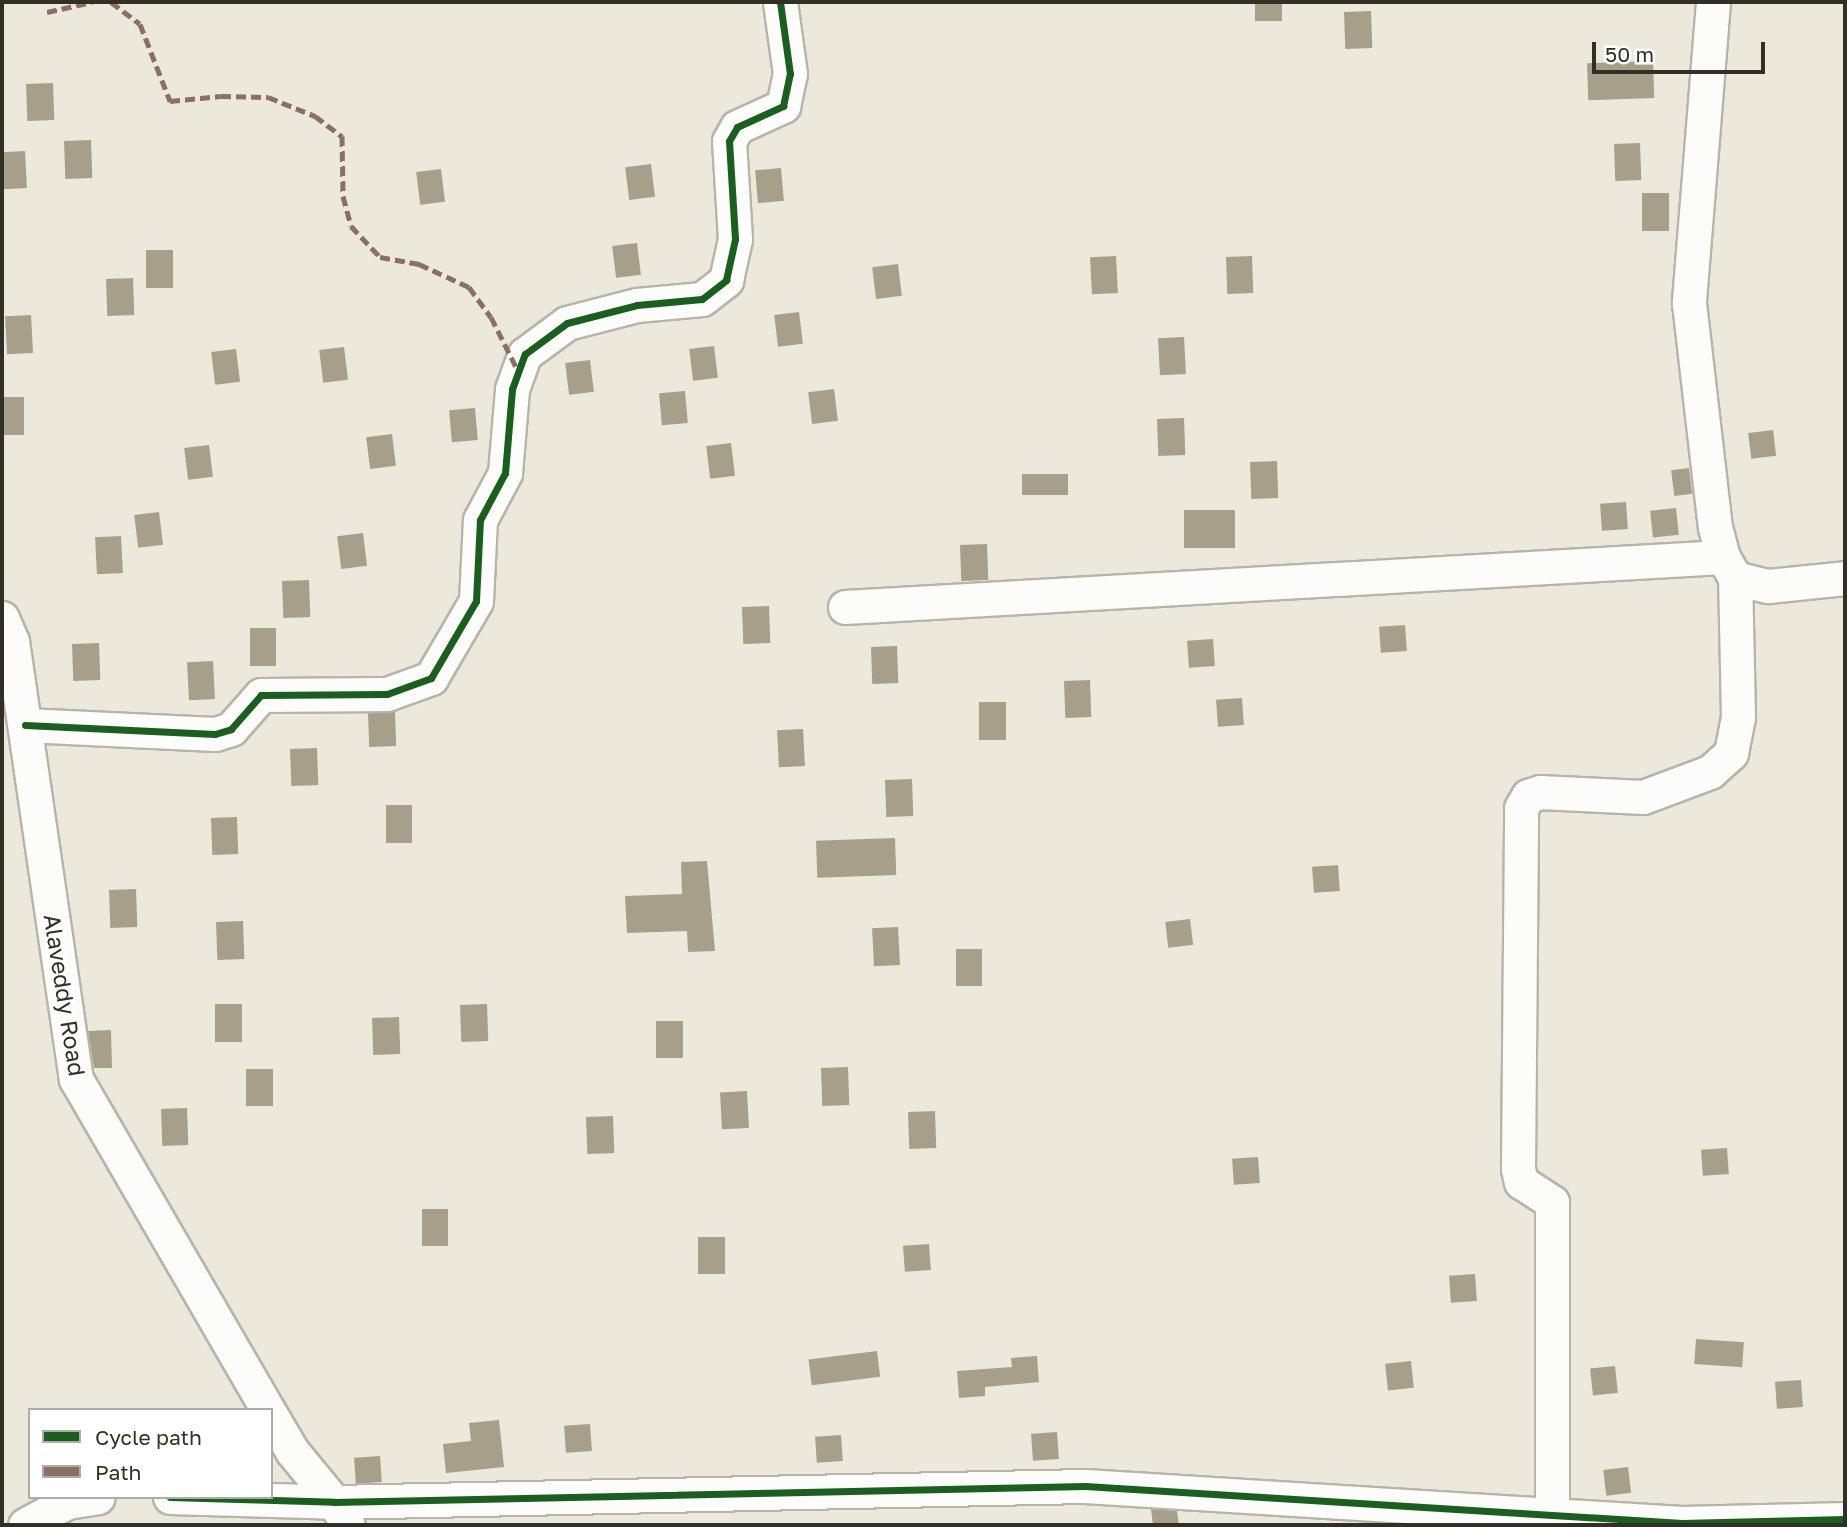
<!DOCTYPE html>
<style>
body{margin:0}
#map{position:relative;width:1847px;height:1527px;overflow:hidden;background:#ece8dc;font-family:"Golos Text",sans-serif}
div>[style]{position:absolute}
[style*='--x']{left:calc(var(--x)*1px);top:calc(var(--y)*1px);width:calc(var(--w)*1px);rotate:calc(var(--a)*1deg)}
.building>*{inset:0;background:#a69f8a;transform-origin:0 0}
.roads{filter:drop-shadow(2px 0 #b7b4aa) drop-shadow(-2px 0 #b7b4aa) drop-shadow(0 2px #b7b4aa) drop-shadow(0 -2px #b7b4aa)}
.minor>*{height:33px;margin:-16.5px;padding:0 16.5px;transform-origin:16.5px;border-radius:16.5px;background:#fcfcfa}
.quiet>*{height:5px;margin-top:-2.5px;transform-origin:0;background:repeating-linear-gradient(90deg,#8d6e63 0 10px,transparent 0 15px)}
.cycleway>*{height:7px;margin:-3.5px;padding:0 3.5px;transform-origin:3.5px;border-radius:3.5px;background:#1b5e20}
span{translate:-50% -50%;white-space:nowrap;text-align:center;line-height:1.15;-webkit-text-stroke:5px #fff;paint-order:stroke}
.street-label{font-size:23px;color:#322f27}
.frame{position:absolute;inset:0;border:4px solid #322f27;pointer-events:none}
.legend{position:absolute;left:28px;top:1408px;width:245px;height:91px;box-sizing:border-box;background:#fff;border:2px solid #adaca9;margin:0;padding:9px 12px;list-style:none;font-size:21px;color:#322f27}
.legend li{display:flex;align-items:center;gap:14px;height:35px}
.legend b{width:35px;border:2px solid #adaca9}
.scale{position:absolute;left:1592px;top:42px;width:173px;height:32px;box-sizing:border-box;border:4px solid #322f27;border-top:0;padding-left:9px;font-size:21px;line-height:24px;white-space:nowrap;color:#322f27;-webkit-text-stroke:5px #fff;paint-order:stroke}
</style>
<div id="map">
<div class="building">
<div style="left:1255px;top:2px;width:27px;height:19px"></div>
<div style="left:1371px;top:11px;width:37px;height:27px;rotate:88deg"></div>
<div style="left:1653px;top:61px;width:37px;height:66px;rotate:88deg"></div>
<div style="left:53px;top:83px;width:37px;height:27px;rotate:88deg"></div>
<div style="left:91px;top:140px;width:38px;height:27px;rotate:88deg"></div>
<div style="left:1640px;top:143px;width:37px;height:26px;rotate:88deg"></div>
<div style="left:25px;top:151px;width:37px;height:23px;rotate:87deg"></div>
<div style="left:651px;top:164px;width:33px;height:26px;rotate:83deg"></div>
<div style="left:781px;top:168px;width:33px;height:26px;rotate:85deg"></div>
<div style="left:441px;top:169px;width:33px;height:25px;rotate:83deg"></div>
<div style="left:1642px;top:193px;width:27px;height:38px"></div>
<div style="left:637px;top:243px;width:32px;height:25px;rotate:83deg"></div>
<div style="left:146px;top:250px;width:27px;height:38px"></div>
<div style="left:1116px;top:256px;width:37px;height:26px;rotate:87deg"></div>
<div style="left:1252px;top:256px;width:37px;height:26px;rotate:88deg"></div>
<div style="left:898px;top:264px;width:32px;height:26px;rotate:83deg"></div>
<div style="left:133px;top:278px;width:37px;height:27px;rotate:88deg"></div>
<div style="left:799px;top:312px;width:32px;height:25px;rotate:83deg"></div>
<div style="left:31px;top:315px;width:38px;height:26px;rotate:87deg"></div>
<div style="left:1184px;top:337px;width:37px;height:26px;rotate:87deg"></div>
<div style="left:714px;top:346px;width:32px;height:25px;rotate:83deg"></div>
<div style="left:344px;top:347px;width:33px;height:25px;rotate:83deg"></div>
<div style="left:236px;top:349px;width:33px;height:25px;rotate:83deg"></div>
<div style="left:590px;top:360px;width:32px;height:25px;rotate:83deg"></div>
<div style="left:834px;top:389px;width:32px;height:26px;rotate:83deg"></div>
<div style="left:685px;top:391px;width:32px;height:26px;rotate:85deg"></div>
<div style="left:2px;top:397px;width:22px;height:38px"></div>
<div style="left:475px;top:408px;width:32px;height:26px;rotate:85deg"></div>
<div style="left:1184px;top:418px;width:37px;height:27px;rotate:88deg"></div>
<div style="left:1773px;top:430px;width:26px;height:25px;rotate:83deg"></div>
<div style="left:392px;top:434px;width:32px;height:26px;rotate:83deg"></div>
<div style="left:731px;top:443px;width:33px;height:25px;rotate:83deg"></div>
<div style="left:209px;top:445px;width:32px;height:25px;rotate:83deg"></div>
<div style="left:1277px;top:461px;width:37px;height:27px;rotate:88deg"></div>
<div style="left:1689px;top:468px;width:26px;height:18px;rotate:83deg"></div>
<div style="left:1022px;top:474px;width:46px;height:21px"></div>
<div style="left:1626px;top:502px;width:27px;height:26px;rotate:86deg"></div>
<div style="left:1676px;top:508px;width:27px;height:26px;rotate:84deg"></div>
<div style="left:1184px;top:510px;width:51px;height:38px"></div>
<div style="left:159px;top:512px;width:33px;height:25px;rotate:83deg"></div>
<div style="left:363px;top:533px;width:33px;height:26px;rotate:83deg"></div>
<div style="left:121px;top:536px;width:37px;height:26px;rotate:87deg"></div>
<div style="left:987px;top:544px;width:36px;height:27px;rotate:88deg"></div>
<div style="left:309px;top:580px;width:37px;height:27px;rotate:88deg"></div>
<div style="left:769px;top:606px;width:37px;height:27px;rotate:88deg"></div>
<div style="left:1405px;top:625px;width:26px;height:26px;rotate:86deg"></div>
<div style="left:250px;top:628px;width:26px;height:38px"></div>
<div style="left:1213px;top:639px;width:27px;height:26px;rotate:86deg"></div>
<div style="left:99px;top:643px;width:37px;height:27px;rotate:88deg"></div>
<div style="left:897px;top:646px;width:37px;height:26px;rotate:88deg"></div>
<div style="left:213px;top:661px;width:38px;height:26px;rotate:87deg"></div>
<div style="left:1090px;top:680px;width:37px;height:26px;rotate:88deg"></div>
<div style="left:1242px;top:698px;width:27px;height:26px;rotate:86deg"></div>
<div style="left:979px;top:702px;width:27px;height:38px"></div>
<div style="left:395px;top:712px;width:34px;height:27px;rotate:88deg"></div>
<div style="left:803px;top:729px;width:37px;height:26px;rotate:87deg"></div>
<div style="left:317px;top:748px;width:37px;height:27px;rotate:88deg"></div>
<div style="left:912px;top:779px;width:37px;height:27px;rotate:88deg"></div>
<div style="left:386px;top:805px;width:26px;height:38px"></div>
<div style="left:237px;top:817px;width:37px;height:26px;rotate:88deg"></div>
<div style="left:895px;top:838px;width:37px;height:79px;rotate:88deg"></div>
<div style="clip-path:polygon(707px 861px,715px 951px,688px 952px,687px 931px,627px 933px,625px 896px,682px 894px,681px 862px)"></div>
<div style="left:1338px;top:865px;width:26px;height:26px;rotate:86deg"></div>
<div style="left:136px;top:889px;width:38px;height:27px;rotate:88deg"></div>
<div style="left:1190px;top:919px;width:26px;height:25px;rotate:83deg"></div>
<div style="left:243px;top:921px;width:38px;height:27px;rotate:88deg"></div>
<div style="left:898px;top:927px;width:38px;height:26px;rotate:87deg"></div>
<div style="left:956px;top:949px;width:26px;height:37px"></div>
<div style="left:215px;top:1004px;width:27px;height:38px"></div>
<div style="left:487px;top:1004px;width:37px;height:27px;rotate:88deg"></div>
<div style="left:399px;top:1017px;width:37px;height:27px;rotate:88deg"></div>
<div style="left:656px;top:1021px;width:27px;height:37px"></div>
<div style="clip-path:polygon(111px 1030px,112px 1068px,94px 1068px,88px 1031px)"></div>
<div style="left:848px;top:1067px;width:38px;height:27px;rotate:88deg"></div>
<div style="left:246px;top:1069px;width:27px;height:37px"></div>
<div style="left:747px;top:1091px;width:37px;height:27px;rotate:87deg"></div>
<div style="left:187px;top:1108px;width:37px;height:26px;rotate:88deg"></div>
<div style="left:935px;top:1111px;width:37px;height:27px;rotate:88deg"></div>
<div style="left:613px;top:1116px;width:37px;height:27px;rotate:88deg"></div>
<div style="left:1727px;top:1148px;width:26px;height:26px;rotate:86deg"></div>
<div style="left:1258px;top:1157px;width:26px;height:26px;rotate:86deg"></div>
<div style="left:422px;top:1209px;width:26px;height:37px"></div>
<div style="left:698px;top:1237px;width:27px;height:37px"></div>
<div style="left:929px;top:1244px;width:26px;height:26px;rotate:86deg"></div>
<div style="left:1475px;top:1274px;width:27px;height:26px;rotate:86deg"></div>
<div style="left:1696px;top:1339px;width:48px;height:25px;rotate:4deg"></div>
<div style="left:877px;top:1351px;width:26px;height:69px;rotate:83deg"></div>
<div style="clip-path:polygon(1037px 1356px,1039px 1382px,985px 1387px,985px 1396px,959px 1398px,957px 1371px,1012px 1367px,1011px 1358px)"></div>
<div style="left:1411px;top:1361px;width:27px;height:26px;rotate:84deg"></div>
<div style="left:1615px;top:1366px;width:27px;height:25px;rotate:84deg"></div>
<div style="left:1801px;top:1380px;width:27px;height:26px;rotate:86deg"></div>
<div style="clip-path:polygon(499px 1420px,504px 1467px,446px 1473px,443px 1444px,471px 1441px,469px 1423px)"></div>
<div style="left:590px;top:1424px;width:27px;height:26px;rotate:86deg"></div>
<div style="left:1057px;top:1432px;width:27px;height:26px;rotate:86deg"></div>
<div style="left:841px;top:1435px;width:26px;height:26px;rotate:86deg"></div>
<div style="left:380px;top:1456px;width:26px;height:26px;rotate:86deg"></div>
<div style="left:1628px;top:1467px;width:26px;height:25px;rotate:83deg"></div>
<div style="clip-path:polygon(1151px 1509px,1177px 1511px,1179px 1525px,1153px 1525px)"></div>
</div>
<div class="roads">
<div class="minor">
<div style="--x:1713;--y:2;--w:302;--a:94.6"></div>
<div style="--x:1689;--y:303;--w:226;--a:83.4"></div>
<div style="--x:1715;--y:527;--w:31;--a:75"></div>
<div style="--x:1723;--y:557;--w:24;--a:60"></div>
<div style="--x:1735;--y:578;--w:34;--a:14"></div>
<div style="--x:1768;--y:586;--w:77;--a:-5.9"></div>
<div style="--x:845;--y:607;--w:879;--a:-3.26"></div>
<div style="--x:2;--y:618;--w:25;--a:67"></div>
<div style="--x:12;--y:641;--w:443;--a:81.7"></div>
<div style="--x:76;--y:1079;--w:383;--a:59.9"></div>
<div style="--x:25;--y:725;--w:190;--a:2.7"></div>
<div style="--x:215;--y:734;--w:17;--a:-17"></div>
<div style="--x:231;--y:729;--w:45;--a:-48.6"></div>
<div style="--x:261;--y:695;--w:126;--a:-0.5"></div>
<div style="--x:387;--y:694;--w:47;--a:-20"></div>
<div style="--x:431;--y:678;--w:89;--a:-59.7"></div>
<div style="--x:476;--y:601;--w:81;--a:-87.2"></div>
<div style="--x:480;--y:520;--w:53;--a:-62"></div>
<div style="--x:505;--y:473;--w:84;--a:-85.2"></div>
<div style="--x:512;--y:389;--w:37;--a:-70"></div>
<div style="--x:525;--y:354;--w:52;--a:-36.4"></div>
<div style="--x:567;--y:323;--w:72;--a:-14.4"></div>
<div style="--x:637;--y:305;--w:65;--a:-5.3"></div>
<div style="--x:702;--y:299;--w:31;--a:-38"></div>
<div style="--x:726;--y:280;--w:42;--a:-77.6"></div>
<div style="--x:735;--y:239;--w:98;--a:-93.5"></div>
<div style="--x:729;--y:141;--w:16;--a:-60"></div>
<div style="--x:737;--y:127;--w:51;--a:-24.5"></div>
<div style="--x:783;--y:106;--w:33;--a:-78"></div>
<div style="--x:790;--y:74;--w:73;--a:-97.9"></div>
<div style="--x:271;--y:1415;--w:42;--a:59.7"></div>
<div style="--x:292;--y:1451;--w:66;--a:50.5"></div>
<div style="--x:334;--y:1502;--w:27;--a:59"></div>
<div style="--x:170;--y:1497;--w:164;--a:1.7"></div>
<div style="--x:334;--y:1502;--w:751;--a:-1.22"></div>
<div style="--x:1085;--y:1486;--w:598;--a:3.55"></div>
<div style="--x:1682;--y:1523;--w:163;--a:-1.4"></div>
<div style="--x:1552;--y:1515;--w:313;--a:-90"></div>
<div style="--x:1552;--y:1202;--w:37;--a:-147"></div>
<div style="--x:1521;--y:1182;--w:13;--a:-103"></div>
<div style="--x:1518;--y:1169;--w:361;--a:-89.5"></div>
<div style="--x:1521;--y:808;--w:14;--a:-60"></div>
<div style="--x:1528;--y:796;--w:13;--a:-18"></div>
<div style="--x:1540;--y:792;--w:103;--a:2.8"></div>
<div style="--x:1643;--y:797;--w:72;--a:-20.5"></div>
<div style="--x:1710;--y:772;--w:28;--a:-42"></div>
<div style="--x:1731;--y:753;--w:37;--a:-79"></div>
<div style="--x:1738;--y:717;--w:139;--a:-91.2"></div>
<div style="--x:25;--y:1525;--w:48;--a:-28.7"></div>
<div style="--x:67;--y:1502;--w:31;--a:-9"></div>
</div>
</div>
<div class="quiet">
<div style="--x:111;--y:2;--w:36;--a:37"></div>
<div style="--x:140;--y:24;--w:83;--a:68.7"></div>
<div style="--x:170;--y:101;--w:51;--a:-5.6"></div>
<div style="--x:221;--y:96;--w:47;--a:1.2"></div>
<div style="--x:268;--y:97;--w:51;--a:22"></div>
<div style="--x:315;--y:116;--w:34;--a:37"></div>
<div style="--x:342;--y:136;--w:60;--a:89"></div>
<div style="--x:343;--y:196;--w:31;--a:75"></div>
<div style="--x:351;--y:226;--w:42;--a:46.9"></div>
<div style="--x:380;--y:257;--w:40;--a:10"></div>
<div style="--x:419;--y:264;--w:55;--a:24.7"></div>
<div style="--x:469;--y:287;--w:37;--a:54"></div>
<div style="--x:491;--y:317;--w:60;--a:63.4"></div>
<div style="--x:47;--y:12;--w:46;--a:-12.5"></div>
</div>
<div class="cycleway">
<div style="--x:25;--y:725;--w:190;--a:2.7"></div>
<div style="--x:215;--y:734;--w:17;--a:-17"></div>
<div style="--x:231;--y:729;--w:45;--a:-48.6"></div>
<div style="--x:261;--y:695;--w:126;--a:-0.5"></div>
<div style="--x:387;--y:694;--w:47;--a:-20"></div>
<div style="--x:431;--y:678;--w:89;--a:-59.7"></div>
<div style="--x:476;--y:601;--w:81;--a:-87.2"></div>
<div style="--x:480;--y:520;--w:53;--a:-62"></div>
<div style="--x:505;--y:473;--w:84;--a:-85.2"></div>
<div style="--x:512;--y:389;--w:37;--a:-70"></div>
<div style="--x:525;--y:354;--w:52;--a:-36.4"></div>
<div style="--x:567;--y:323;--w:72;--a:-14.4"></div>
<div style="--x:637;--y:305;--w:65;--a:-5.3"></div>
<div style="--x:702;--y:299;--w:31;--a:-38"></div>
<div style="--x:726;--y:280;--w:42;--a:-77.6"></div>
<div style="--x:735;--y:239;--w:98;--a:-93.5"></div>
<div style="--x:729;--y:141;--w:16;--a:-60"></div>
<div style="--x:737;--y:127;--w:51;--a:-24.5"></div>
<div style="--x:783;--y:106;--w:33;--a:-78"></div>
<div style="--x:790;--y:74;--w:73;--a:-97.9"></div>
<div style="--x:170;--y:1497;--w:164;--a:1.7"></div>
<div style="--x:334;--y:1502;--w:751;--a:-1.22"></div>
<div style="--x:1085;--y:1486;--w:598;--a:3.55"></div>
<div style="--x:1682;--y:1523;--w:163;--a:-1.4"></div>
</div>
<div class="street-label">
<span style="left:65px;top:995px;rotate:81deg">Alaveddy Road</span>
</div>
<div class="frame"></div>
<ul class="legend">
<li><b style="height:9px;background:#1b5e20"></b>Cycle path</li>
<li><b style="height:9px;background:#8d6e63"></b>Path</li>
</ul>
<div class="scale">50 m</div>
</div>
